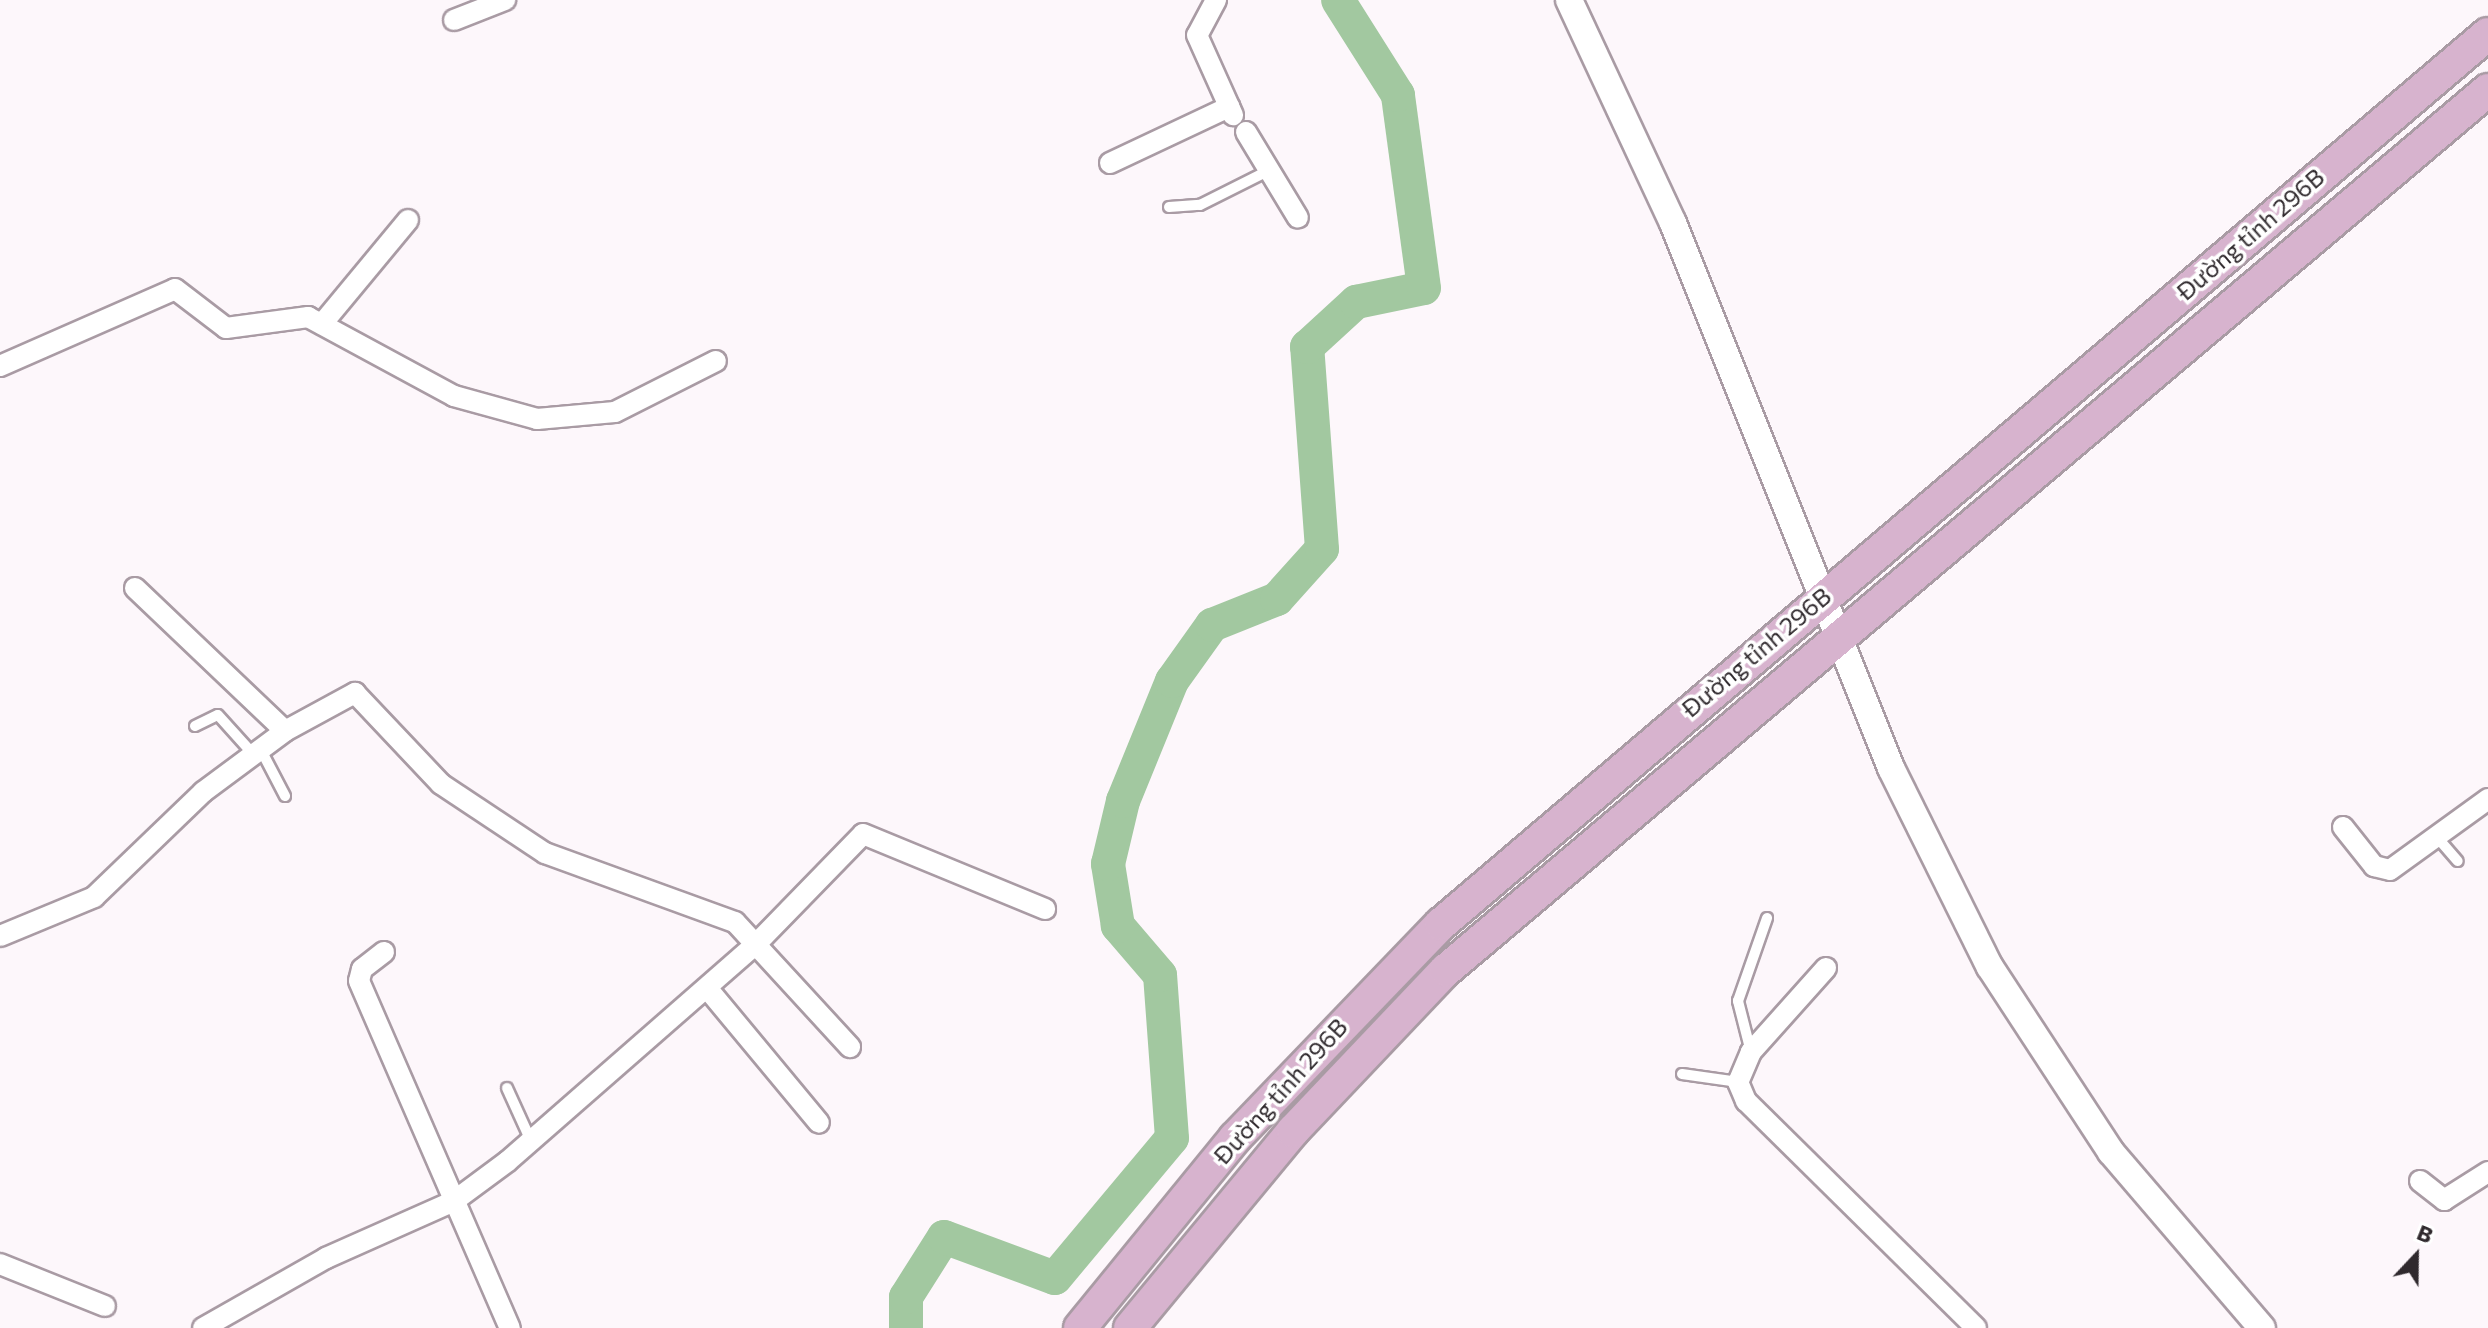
<!DOCTYPE html>
<meta charset="utf-8">
<style>
body{margin:0}
#map{position:relative;width:2488px;height:1328px;overflow:hidden;background:#fdf7fb;font-family:Commissioner,sans-serif}
div>[style]{position:absolute}
[style*='--x']{left:calc(var(--x)*1px);top:calc(var(--y)*1px);width:calc(var(--w)*1px);rotate:calc(var(--a)*1deg)}
.river>*{height:34px;margin:-17px;padding:0 17px;transform-origin:17px;border-radius:17px;background:#a2c8a0}
.roads{filter:drop-shadow(2px 0 #a99ba4) drop-shadow(-2px 0 #a99ba4) drop-shadow(0 2px #a99ba4) drop-shadow(0 -2px #a99ba4)}
.service>*{height:10px;margin:-5px;padding:0 5px;transform-origin:5px;border-radius:5px;background:#fff}
.minor>*{height:20px;margin:-10px;padding:0 10px;transform-origin:10px;border-radius:10px;background:#fff}
.tertiary>*{height:26px;margin:-13px;padding:0 13px;transform-origin:13px;border-radius:13px;background:#fff}
.primary>*{height:32px;margin:-16px;padding:0 16px;transform-origin:16px;border-radius:16px;background:#d7b3ce}
span{translate:-50% -50%;white-space:nowrap;text-align:center;line-height:1.15;-webkit-text-stroke:7px #fff;paint-order:stroke}
.street-label{font-size:24px;color:#2f292d}
.north{position:absolute;left:2376px;top:1216px;width:80px;height:80px;-webkit-text-stroke:6px #fff;paint-order:stroke;rotate:22deg;font-size:22px;font-weight:700;line-height:32px;text-align:center;color:#2f292d}
.north::after{content:'';display:block;margin:auto;width:28px;height:36px;background:#2f292d;clip-path:polygon(50% 0,100% 100%,50% 72%,0 100%)}
</style>
<div id="map">
<div class="river">
<div style="--x:906;--y:1328;--w:31;--a:-90"></div>
<div style="--x:906;--y:1297;--w:71;--a:-57.7"></div>
<div style="--x:944;--y:1237;--w:118;--a:20.3"></div>
<div style="--x:1055;--y:1278;--w:182;--a:-50.1"></div>
<div style="--x:1172;--y:1138;--w:163;--a:-94.2"></div>
<div style="--x:1160;--y:975;--w:65;--a:-130.6"></div>
<div style="--x:1118;--y:926;--w:63;--a:-99.2"></div>
<div style="--x:1108;--y:864;--w:65;--a:-76.6"></div>
<div style="--x:1123;--y:801;--w:130;--a:-67.8"></div>
<div style="--x:1172;--y:681;--w:69;--a:-54.5"></div>
<div style="--x:1212;--y:625;--w:70;--a:-21.8"></div>
<div style="--x:1277;--y:599;--w:67;--a:-48"></div>
<div style="--x:1322;--y:549;--w:203;--a:-94.2"></div>
<div style="--x:1307;--y:347;--w:67;--a:-42.6"></div>
<div style="--x:1356;--y:302;--w:69;--a:-11.6"></div>
<div style="--x:1424;--y:288;--w:195;--a:-97.7"></div>
<div style="--x:1398;--y:95;--w:112;--a:-122.3"></div>
</div>
<div class="roads">
<div class="service">
<div style="--x:1169;--y:207;--w:31;--a:-4"></div>
<div style="--x:1200;--y:205;--w:78;--a:-26.6"></div>
<div style="--x:195;--y:726;--w:25;--a:-26"></div>
<div style="--x:218;--y:715;--w:54;--a:48"></div>
<div style="--x:261;--y:750;--w:52;--a:62.4"></div>
<div style="--x:2436;--y:836;--w:33;--a:49"></div>
<div style="--x:1751;--y:1052;--w:53;--a:-104.3"></div>
<div style="--x:1738;--y:1001;--w:88;--a:-70.7"></div>
<div style="--x:1682;--y:1074;--w:57;--a:8.1"></div>
<div style="--x:507;--y:1088;--w:58;--a:65.6"></div>
</div>
<div class="minor">
<div style="--x:1216;--y:0;--w:40;--a:118"></div>
<div style="--x:1197;--y:35;--w:88;--a:65.8"></div>
<div style="--x:454;--y:20;--w:55;--a:-21.4"></div>
<div style="--x:1246;--y:132;--w:100;--a:58.8"></div>
<div style="--x:1110;--y:163;--w:132;--a:-25.2"></div>
<div style="--x:322;--y:324;--w:135;--a:-50.4"></div>
<div style="--x:0;--y:366;--w:191;--a:-23.7"></div>
<div style="--x:175;--y:289;--w:64;--a:37.4"></div>
<div style="--x:226;--y:328;--w:83;--a:-7.6"></div>
<div style="--x:308;--y:317;--w:166;--a:28.4"></div>
<div style="--x:454;--y:396;--w:86;--a:15.5"></div>
<div style="--x:537;--y:419;--w:78;--a:-5.1"></div>
<div style="--x:615;--y:412;--w:113;--a:-26.8"></div>
<div style="--x:135;--y:588;--w:207;--a:43.6"></div>
<div style="--x:2343;--y:827;--w:50;--a:51.5"></div>
<div style="--x:2374;--y:866;--w:16;--a:14"></div>
<div style="--x:2390;--y:870;--w:121;--a:-35.9"></div>
<div style="--x:0;--y:936;--w:102;--a:-22.5"></div>
<div style="--x:94;--y:897;--w:151;--a:-43.9"></div>
<div style="--x:203;--y:792;--w:102;--a:-36.6"></div>
<div style="--x:285;--y:731;--w:80;--a:-28.5"></div>
<div style="--x:355;--y:693;--w:125;--a:46.6"></div>
<div style="--x:441;--y:784;--w:125;--a:33.6"></div>
<div style="--x:545;--y:853;--w:202;--a:20"></div>
<div style="--x:735;--y:922;--w:170;--a:47.4"></div>
<div style="--x:384;--y:952;--w:28;--a:142"></div>
<div style="--x:362;--y:969;--w:12;--a:104"></div>
<div style="--x:359;--y:981;--w:378;--a:66.5"></div>
<div style="--x:1826;--y:968;--w:113;--a:131.8"></div>
<div style="--x:1751;--y:1052;--w:33;--a:113"></div>
<div style="--x:1738;--y:1082;--w:21;--a:67"></div>
<div style="--x:1746;--y:1101;--w:323;--a:44.6"></div>
<div style="--x:707;--y:988;--w:175;--a:50.3"></div>
<div style="--x:2420;--y:1181;--w:31;--a:38"></div>
<div style="--x:2444;--y:1200;--w:52;--a:-32.5"></div>
<div style="--x:0;--y:1264;--w:113;--a:21.8"></div>
<div style="--x:203;--y:1328;--w:142;--a:-29.6"></div>
<div style="--x:326;--y:1258;--w:140;--a:-24"></div>
<div style="--x:454;--y:1201;--w:67;--a:-36.5"></div>
<div style="--x:508;--y:1161;--w:334;--a:-41.2"></div>
<div style="--x:759;--y:941;--w:149;--a:-45.8"></div>
<div style="--x:863;--y:834;--w:197;--a:22.4"></div>
</div>
<div class="tertiary">
<div style="--x:1569;--y:0;--w:246;--a:65"></div>
<div style="--x:1673;--y:223;--w:587;--a:68.2"></div>
<div style="--x:1891;--y:768;--w:222;--a:63.6"></div>
<div style="--x:1990;--y:967;--w:221;--a:56.8"></div>
<div style="--x:2111;--y:1152;--w:232;--a:49.4"></div>
</div>
<div class="primary">
<div style="--x:1080;--y:1328;--w:245;--a:-50.8"></div>
<div style="--x:1235;--y:1138;--w:297;--a:-46.1"></div>
<div style="--x:1441;--y:924;--w:1374;--a:-40.37"></div>
<div style="--x:1130;--y:1328;--w:256;--a:-50.4"></div>
<div style="--x:1293;--y:1131;--w:222;--a:-46.5"></div>
<div style="--x:1446;--y:970;--w:1364;--a:-40.18"></div>
</div>
</div>
<div class="street-label">
<span style="left:2250px;top:234px;rotate:-41deg">Đường tỉnh 296B</span>
<span style="left:1756px;top:652px;rotate:-40deg">Đường tỉnh 296B</span>
<span style="left:1280px;top:1091px;rotate:-48deg">Đường tỉnh 296B</span>
</div>
<div class="north">B</div>
</div>
